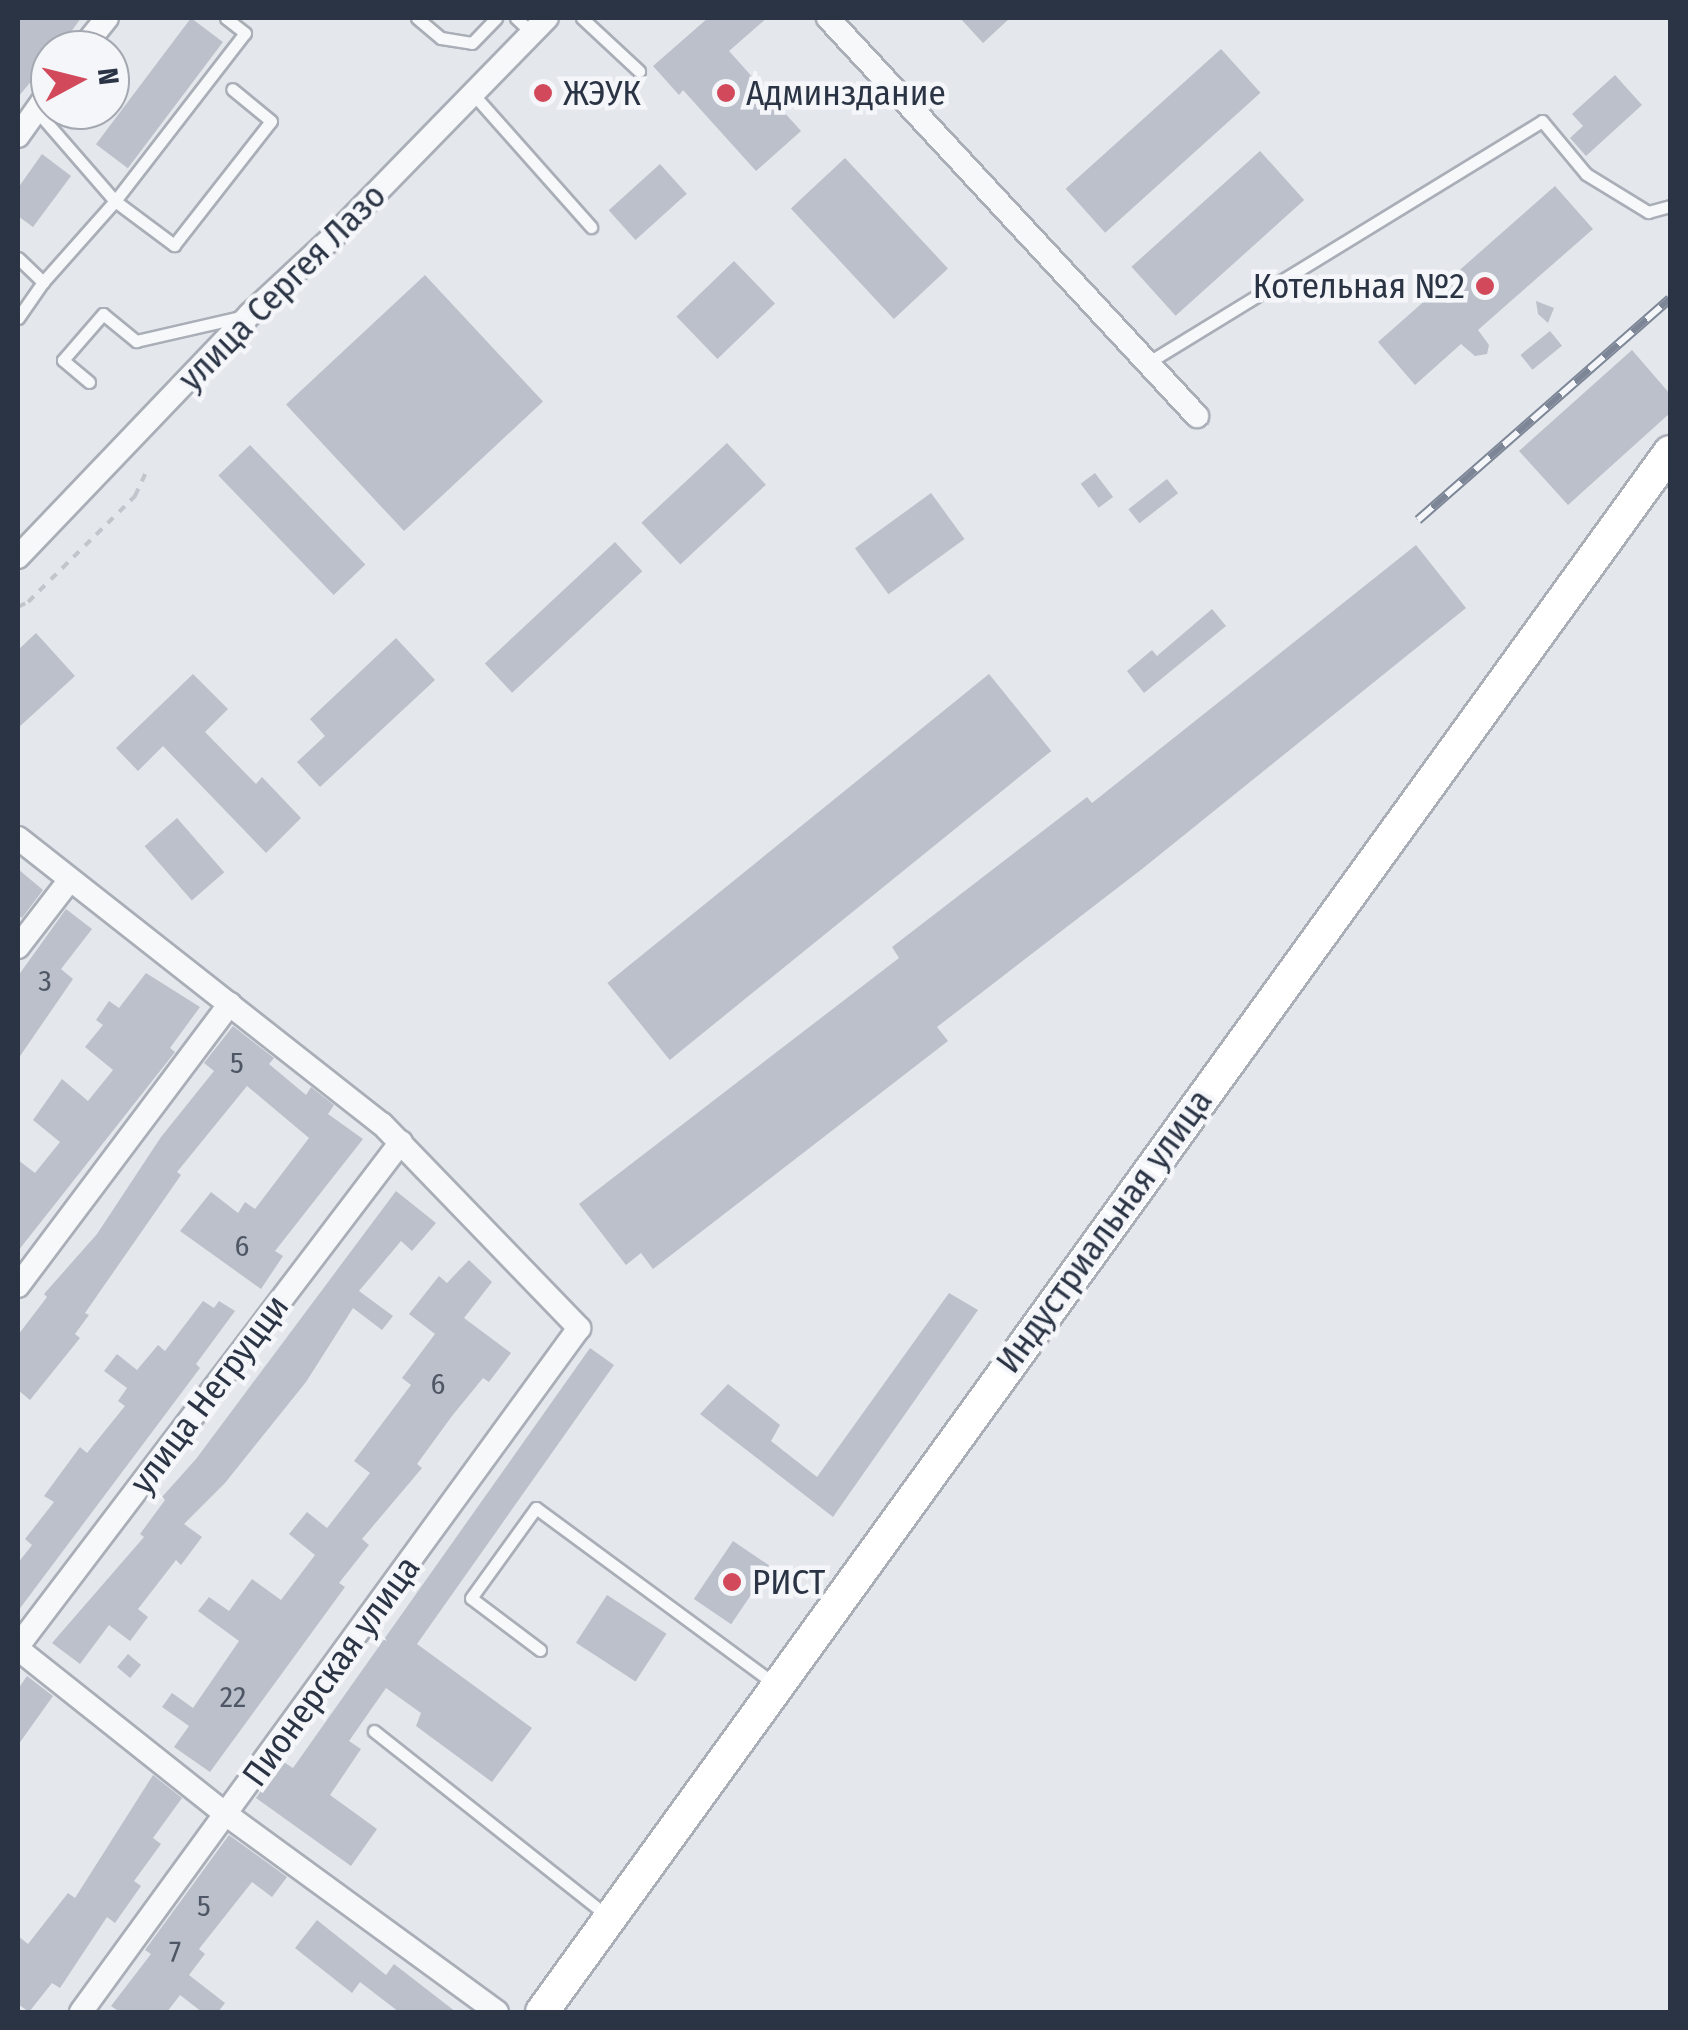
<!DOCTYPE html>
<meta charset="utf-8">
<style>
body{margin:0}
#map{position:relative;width:1688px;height:2030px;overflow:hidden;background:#e4e7ec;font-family:"Fira Sans Condensed",sans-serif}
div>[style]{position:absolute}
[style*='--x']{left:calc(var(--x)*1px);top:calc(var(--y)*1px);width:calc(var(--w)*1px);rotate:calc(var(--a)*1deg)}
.building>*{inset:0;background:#bbc0ca;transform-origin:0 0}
.path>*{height:4px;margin-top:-2px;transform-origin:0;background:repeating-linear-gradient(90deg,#c2c5cb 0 8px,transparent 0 16px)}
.roads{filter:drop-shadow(2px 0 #a9aeb7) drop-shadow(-2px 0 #a9aeb7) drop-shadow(0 2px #a9aeb7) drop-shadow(0 -2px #a9aeb7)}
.lane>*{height:11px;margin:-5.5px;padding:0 5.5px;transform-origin:5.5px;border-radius:5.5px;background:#f7f8fa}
.street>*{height:22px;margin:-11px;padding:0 11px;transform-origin:11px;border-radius:11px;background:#f7f8fa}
.secondary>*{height:32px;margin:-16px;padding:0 16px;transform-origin:16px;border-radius:16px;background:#fff}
.rail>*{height:10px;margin-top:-5px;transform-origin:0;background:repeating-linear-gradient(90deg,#f4f6f9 0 19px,#7d8696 0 38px);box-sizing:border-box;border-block:2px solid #7d8696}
.dots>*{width:28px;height:28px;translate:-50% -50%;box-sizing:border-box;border:5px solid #f4f6f9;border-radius:50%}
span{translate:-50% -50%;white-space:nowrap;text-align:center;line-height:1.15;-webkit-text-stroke:9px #f4f6f9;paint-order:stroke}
.number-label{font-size:30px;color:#4f5766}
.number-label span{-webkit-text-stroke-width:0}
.poi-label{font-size:35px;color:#2b3445}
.left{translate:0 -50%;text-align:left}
.right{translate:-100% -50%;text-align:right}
.street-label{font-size:35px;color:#2b3445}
.frame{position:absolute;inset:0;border:20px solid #2b3445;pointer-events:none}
.north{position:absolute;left:30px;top:30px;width:100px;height:100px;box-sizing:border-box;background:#f4f6f9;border:2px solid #a4a8b1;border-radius:50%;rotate:83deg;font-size:28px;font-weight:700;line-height:40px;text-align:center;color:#2b3445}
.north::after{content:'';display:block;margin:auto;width:35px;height:45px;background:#d1495b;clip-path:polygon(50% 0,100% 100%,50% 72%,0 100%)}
</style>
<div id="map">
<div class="building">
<div style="clip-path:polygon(18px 18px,81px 18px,58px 50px,50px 50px,50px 59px,18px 97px)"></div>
<div style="left:191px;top:18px;width:40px;height:158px;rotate:37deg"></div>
<div style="clip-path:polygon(708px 18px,767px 18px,729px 51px,801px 131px,756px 171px,683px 90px,679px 95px,653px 66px)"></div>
<div style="clip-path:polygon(960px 18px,1010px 18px,983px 43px)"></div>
<div style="left:1221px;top:49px;width:59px;height:209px;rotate:48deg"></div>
<div style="clip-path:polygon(1615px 75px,1642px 105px,1586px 156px,1570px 138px,1583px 126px,1572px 114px)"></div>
<div style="left:1260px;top:151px;width:66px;height:173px;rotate:48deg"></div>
<div style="clip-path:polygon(42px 154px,71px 176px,33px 227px,18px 216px,18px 188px)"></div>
<div style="left:845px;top:158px;width:151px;height:74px;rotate:47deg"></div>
<div style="left:660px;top:164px;width:40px;height:69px;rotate:48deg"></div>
<div style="clip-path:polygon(1555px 186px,1593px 229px,1478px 330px,1489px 345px,1487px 354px,1475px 356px,1461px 344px,1415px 385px,1378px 342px)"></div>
<div style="left:734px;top:261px;width:59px;height:80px;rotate:46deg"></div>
<div style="left:425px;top:275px;width:173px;height:190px;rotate:47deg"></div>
<div style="clip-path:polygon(1536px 301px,1554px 308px,1548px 323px,1538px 314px)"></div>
<div style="left:1550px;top:331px;width:19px;height:38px;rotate:51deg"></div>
<div style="clip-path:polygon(1632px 350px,1670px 394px,1670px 413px,1568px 505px,1519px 451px)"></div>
<div style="left:727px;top:443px;width:57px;height:117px;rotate:47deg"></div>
<div style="left:250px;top:445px;width:166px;height:44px;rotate:46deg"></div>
<div style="left:1095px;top:473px;width:30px;height:18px;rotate:53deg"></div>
<div style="left:1167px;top:479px;width:18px;height:49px;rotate:52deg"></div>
<div style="left:931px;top:493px;width:57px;height:94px;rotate:54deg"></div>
<div style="left:615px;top:542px;width:40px;height:178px;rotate:47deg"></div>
<div style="clip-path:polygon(1416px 545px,1466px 608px,1142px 869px,937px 1027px,948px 1041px,653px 1269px,641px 1253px,626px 1265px,579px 1204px,899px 958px,892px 947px,1087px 797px,1092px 803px)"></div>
<div style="clip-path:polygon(1212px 609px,1226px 626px,1144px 693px,1127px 671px,1152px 650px,1157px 656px)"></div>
<div style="clip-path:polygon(36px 633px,75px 676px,18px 728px,18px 650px)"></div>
<div style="clip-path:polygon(396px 638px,435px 680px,320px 787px,297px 762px,325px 736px,310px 719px)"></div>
<div style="clip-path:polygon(193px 674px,228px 709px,205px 732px,256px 784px,262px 777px,301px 818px,266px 853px,163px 746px,138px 771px,116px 748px)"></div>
<div style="left:989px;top:674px;width:99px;height:491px;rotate:51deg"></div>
<div style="left:177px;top:818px;width:72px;height:43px;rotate:49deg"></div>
<div style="clip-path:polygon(18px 869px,43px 890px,22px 918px,18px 915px)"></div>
<div style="clip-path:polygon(66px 909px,92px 929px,61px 969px,73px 979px,18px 1059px,18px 976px)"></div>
<div style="clip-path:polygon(146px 973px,200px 1007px,170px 1048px,175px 1052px,18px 1251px,18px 1160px,35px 1173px,60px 1142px,33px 1120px,62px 1079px,88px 1101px,113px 1070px,85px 1047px,103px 1025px,96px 1020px,109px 1001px,119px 1008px)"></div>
<div style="clip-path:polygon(233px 1026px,274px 1058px,269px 1064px,306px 1095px,311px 1087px,334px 1105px,328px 1114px,363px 1139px,275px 1251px,283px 1256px,261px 1289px,180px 1231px,211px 1192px,238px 1213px,245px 1202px,255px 1209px,309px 1138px,247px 1086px,177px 1172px,181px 1175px,85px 1313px,89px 1315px,75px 1334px,80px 1338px,30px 1400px,18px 1390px,18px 1335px,47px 1297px,44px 1294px,97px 1234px,161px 1137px,214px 1071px,204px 1063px)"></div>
<div style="clip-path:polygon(396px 1191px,436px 1223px,412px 1251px,401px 1241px,359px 1291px,393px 1316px,382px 1330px,353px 1308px,306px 1382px,225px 1483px,184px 1524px,202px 1537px,181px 1565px,176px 1560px,138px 1609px,148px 1617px,130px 1641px,109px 1625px,80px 1664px,52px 1643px,144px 1537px,140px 1534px,165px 1500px,162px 1497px,196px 1459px)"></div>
<div style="clip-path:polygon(469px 1260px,492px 1282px,464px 1318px,511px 1353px,489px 1382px,483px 1378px,452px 1416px,417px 1464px,422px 1468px,362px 1539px,369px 1545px,339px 1583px,345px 1587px,210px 1772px,174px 1747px,189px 1726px,162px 1707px,172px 1693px,193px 1708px,239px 1641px,198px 1611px,209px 1597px,229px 1611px,252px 1579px,281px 1600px,315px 1555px,289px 1534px,307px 1512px,327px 1528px,370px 1473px,354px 1461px,411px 1385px,402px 1378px,435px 1334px,409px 1314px,439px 1276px,447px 1283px)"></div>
<div style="clip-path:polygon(949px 1293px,978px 1310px,833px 1517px,700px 1414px,728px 1384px,780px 1425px,771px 1441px,817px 1477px)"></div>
<div style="clip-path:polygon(203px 1301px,214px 1308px,219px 1301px,235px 1311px,196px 1364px,200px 1368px,18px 1611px,18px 1563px,32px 1545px,25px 1539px,54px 1502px,44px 1496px,80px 1447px,87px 1453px,125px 1406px,118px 1401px,127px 1388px,104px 1371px,117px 1354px,137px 1370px,158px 1345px,165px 1351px)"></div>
<div style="clip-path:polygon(590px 1348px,614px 1365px,417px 1644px,532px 1728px,492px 1782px,416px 1726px,421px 1713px,386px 1688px,349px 1741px,361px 1749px,330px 1795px,377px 1829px,351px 1866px,256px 1798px,282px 1761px,293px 1768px)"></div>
<div style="left:733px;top:1541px;width:45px;height:70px;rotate:34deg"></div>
<div style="left:607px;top:1595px;width:71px;height:57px;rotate:33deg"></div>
<div style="left:128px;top:1654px;width:17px;height:17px;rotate:40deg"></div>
<div style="clip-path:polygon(27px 1676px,53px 1696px,18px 1745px,18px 1689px)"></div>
<div style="clip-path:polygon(153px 1775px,182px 1798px,153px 1838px,161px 1844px,134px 1881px,141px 1886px,115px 1923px,107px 1917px,60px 1988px,52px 1983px,29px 2012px,18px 2004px,18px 1936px,28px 1944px,68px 1893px,75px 1898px)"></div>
<div style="clip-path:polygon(229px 1835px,287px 1877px,272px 1897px,252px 1882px,199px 1949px,205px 1954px,189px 1975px,225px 2003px,218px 2012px,202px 2012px,180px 1995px,167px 2012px,120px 2012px,111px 2006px,151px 1954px,145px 1950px)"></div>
<div style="clip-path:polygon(317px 1920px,386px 1975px,394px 1964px,456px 2012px,399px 2012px,360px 1982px,352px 1993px,295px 1948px)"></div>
</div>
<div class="path">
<div style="--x:18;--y:607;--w:11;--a:-27"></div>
<div style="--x:28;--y:602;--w:151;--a:-44.7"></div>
<div style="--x:135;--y:496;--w:29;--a:-65"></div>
</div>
<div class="roads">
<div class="lane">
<div style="--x:417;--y:18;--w:31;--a:40"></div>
<div style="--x:441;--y:38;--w:31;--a:9"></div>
<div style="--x:472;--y:43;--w:35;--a:-46"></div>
<div style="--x:516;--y:18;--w:22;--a:43"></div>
<div style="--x:582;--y:18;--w:78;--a:42.9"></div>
<div style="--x:473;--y:94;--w:178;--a:48.4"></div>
<div style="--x:35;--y:109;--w:122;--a:49"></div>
<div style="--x:115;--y:201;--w:212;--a:-52.3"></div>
<div style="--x:245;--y:33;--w:24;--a:-142"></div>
<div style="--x:18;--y:258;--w:35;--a:44"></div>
<div style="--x:43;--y:282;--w:108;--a:-48.4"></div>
<div style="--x:115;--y:201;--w:74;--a:36.7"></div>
<div style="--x:174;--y:245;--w:157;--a:-52"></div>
<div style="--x:271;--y:121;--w:50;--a:-140.6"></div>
<div style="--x:18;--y:318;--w:44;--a:-55.2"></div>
<div style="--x:1149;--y:362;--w:461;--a:-31.5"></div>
<div style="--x:1542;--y:121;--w:69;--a:50.3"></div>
<div style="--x:1586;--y:174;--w:73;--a:31.5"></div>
<div style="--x:1648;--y:212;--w:23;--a:-15"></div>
<div style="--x:89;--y:382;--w:34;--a:-140"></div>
<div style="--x:63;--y:360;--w:61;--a:-49"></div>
<div style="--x:103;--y:314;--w:43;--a:39.3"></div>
<div style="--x:136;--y:341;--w:108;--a:-12.9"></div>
<div style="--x:540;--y:1650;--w:86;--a:-143"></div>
<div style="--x:471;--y:1598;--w:111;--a:-54.2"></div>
<div style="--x:536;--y:1508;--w:297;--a:36.4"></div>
<div style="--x:374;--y:1731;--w:296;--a:38.4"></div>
</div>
<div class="street">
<div style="--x:828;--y:18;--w:543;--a:47.17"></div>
<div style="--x:81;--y:50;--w:41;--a:-50.9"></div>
<div style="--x:18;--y:136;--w:55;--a:-54.6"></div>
<div style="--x:18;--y:557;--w:336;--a:-46.3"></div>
<div style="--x:250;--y:314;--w:113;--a:-42.9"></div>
<div style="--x:333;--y:237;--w:306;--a:-45.7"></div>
<div style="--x:18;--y:838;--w:463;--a:38.2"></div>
<div style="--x:382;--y:1124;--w:284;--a:46"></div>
<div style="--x:579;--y:1328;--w:846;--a:126.06"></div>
<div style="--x:18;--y:947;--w:83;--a:-52.3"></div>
<div style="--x:18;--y:1286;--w:353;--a:-53.1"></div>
<div style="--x:18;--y:1646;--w:633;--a:-52.77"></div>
<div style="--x:18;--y:1649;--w:267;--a:38.5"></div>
<div style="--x:227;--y:1815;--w:334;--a:36.1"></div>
</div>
<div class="secondary">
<div style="--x:542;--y:2012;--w:1925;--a:-54.13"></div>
</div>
</div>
<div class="rail">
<div style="--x:1418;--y:520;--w:335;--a:-41.3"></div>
</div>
<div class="dots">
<div style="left:543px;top:93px;background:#d1495b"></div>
<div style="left:726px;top:93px;background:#d1495b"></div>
<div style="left:1485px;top:286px;background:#d1495b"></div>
<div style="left:732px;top:1582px;background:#d1495b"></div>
</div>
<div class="number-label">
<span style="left:45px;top:981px">3</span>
<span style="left:237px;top:1063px">5</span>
<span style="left:242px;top:1246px">6</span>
<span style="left:438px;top:1384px">6</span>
<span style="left:233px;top:1697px">22</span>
<span style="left:204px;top:1906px">5</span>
<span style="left:175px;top:1952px">7</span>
</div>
<div class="poi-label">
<span class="left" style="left:563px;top:93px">ЖЭУК</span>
<span class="left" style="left:746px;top:93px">Админздание</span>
<span class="right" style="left:1465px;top:286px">Котельная №2</span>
<span class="left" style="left:752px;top:1582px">РИСТ</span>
</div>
<div class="street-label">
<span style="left:282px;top:287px;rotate:-45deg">улица Сергея Лазо</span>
<span style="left:1104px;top:1231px;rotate:-54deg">Индустриальная улица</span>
<span style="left:209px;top:1394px;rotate:-53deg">улица Негруцци</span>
<span style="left:331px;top:1671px;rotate:-54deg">Пионерская улица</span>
</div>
<div class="frame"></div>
<div class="north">N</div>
</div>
